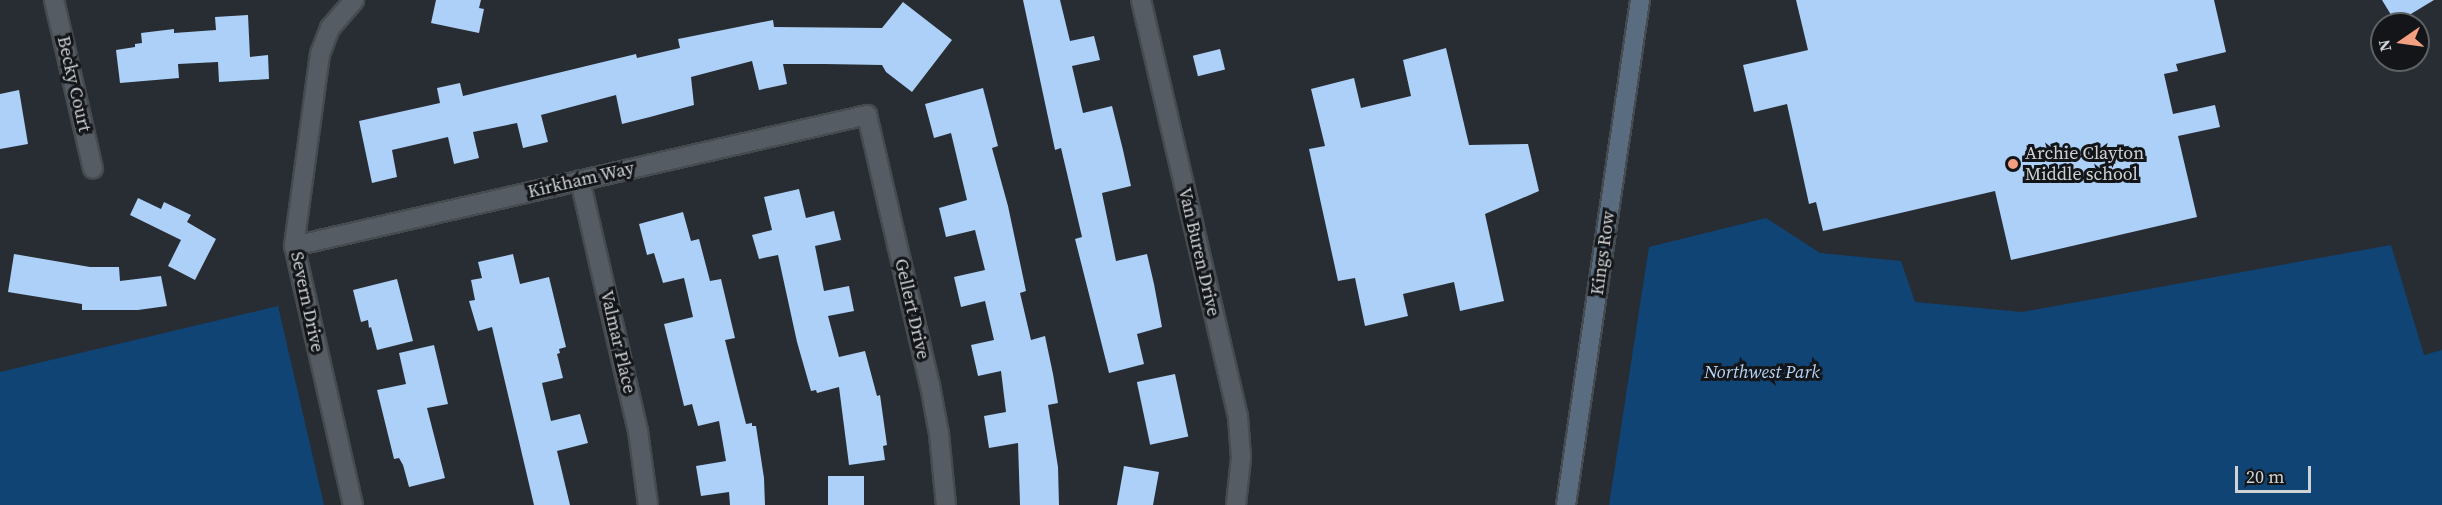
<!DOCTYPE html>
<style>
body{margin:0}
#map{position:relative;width:2442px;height:505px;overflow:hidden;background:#282d33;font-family:"Source Serif 4",serif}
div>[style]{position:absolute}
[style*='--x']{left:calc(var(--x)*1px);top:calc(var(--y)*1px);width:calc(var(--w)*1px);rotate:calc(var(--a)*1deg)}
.green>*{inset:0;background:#0f4474}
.building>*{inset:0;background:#acd0f8;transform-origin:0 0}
.roads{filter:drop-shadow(2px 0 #464b4f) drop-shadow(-2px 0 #464b4f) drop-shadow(0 2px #464b4f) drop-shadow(0 -2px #464b4f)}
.street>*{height:18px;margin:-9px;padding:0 9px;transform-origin:9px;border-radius:9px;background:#565c63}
.secondary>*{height:18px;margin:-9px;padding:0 9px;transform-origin:9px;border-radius:9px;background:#596c80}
.dots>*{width:16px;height:16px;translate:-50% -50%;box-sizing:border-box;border:3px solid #131518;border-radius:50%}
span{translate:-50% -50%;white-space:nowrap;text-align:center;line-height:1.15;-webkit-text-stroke:6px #131518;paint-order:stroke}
.street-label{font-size:18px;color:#cfd3d6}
.poi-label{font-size:18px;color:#cfd3d6}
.left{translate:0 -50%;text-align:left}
.park-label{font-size:18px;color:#b7d6f8;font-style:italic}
.north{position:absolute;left:2370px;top:12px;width:60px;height:60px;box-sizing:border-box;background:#131518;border:2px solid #5e6164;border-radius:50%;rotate:257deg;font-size:16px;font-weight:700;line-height:24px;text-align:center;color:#cfd3d6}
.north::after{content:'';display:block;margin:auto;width:21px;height:27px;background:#f3a082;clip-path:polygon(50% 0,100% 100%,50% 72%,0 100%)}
.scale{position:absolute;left:2235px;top:466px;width:76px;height:27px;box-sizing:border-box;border:3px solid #cfd3d6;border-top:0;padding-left:8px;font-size:18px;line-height:21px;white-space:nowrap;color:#cfd3d6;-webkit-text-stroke:4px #131518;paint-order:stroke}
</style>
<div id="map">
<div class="green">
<div style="clip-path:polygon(1766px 218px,1820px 253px,1901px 261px,1915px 302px,2022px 312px,2391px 245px,2424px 355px,2442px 350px,2442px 505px,1609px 505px,1649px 247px)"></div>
<div style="clip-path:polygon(278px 306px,324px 505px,0 505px,0 372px)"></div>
</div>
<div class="building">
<div style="clip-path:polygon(436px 0,481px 0,479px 8px,484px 9px,479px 33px,431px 23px)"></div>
<div style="clip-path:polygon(1023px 0,1060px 0,1070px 41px,1094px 36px,1100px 60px,1072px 66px,1083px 113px,1112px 106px,1123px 150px,1131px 186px,1102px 193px,1116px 261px,1147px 254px,1154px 284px,1162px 327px,1137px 334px,1144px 364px,1109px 373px,1075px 239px,1082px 237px,1061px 148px,1055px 150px)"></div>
<div style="clip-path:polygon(1796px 0,2214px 0,2226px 52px,2176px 64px,2178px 71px,2164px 74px,2173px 114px,2215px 105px,2220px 127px,2178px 136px,2197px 217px,2011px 260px,1995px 191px,1823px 231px,1816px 202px,1809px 204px,1787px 104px,1754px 112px,1743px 65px,1808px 50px)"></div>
<div style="clip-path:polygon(2382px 0,2434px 0,2396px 23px)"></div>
<div style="clip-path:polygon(903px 2px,952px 40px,912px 92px,886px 72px,882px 65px,825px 64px,783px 64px,787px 84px,759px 90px,752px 61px,691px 77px,694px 105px,650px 117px,622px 124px,616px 95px,541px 115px,548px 142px,523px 148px,517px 123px,473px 132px,479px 158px,454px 164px,448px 137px,392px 150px,397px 177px,372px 183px,359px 121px,440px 103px,437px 88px,460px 83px,463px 96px,636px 54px,637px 58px,680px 48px,678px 39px,773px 20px,774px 27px,882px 28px)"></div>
<div style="clip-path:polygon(248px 15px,250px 57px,268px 55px,269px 79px,219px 82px,218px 62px,178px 64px,179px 78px,120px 83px,116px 50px,135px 47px,135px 44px,142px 43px,141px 33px,174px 29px,174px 33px,216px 30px,215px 17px)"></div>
<div style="clip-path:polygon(1446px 48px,1469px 145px,1528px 144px,1539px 191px,1485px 214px,1504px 301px,1460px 311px,1454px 282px,1403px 294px,1408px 316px,1365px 326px,1355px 278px,1338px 281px,1309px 149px,1325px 146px,1311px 89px,1354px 78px,1361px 108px,1411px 96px,1403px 60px)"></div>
<div style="left:1220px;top:49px;width:21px;height:28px;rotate:76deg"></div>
<div style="clip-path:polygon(983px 88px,998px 146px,992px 148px,1008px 206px,1026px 291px,1020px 293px,1031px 340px,1045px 336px,1053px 374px,1058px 403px,1048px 405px,1058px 467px,1059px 505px,1020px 505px,1018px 443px,989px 448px,984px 416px,1006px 412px,1001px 371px,978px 376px,971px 345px,994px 340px,985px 301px,961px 307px,954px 277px,985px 270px,975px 230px,946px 237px,939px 208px,967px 200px,951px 133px,934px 138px,925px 104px)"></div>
<div style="clip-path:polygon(19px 90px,28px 144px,0 149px,0 94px)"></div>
<div style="clip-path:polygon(799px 189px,806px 218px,834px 211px,841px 240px,815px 246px,824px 291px,849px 286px,854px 311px,828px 316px,839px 357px,865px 351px,877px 396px,880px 395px,887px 445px,883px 446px,885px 460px,849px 465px,839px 387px,817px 393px,816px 390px,811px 391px,797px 342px,778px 255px,759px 259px,752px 235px,772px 230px,764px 197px)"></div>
<div style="clip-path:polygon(138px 198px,161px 209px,164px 202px,191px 215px,187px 222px,216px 239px,195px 280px,168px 266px,181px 240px,130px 215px)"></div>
<div style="clip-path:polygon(683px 212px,691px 241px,699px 239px,710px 281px,721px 279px,735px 338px,725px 340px,746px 424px,752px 423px,752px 426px,756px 426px,764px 478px,765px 505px,730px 505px,729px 492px,701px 496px,696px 466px,726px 461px,719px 421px,698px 426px,692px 404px,684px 406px,664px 324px,693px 317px,684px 278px,663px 283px,654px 253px,647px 255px,639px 224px)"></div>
<div style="clip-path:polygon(14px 254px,90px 267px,119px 267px,120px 281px,161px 276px,167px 306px,138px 310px,82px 310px,82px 304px,8px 292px)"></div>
<div style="clip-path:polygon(513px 254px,520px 284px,549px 277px,566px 347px,559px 349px,560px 353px,557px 354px,563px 378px,542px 383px,551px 421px,580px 414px,588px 443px,557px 451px,570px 505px,534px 505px,492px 327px,478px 331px,469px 301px,475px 300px,471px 280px,482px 278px,478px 262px)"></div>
<div style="clip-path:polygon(397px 279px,413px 341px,377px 350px,371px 327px,369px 328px,368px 320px,361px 322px,353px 290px)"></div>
<div style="clip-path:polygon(434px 345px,448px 404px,427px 408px,445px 478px,409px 487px,403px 465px,399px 458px,394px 459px,377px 390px,406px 384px,399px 353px)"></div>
<div style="left:1175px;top:374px;width:64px;height:39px;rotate:78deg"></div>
<div style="clip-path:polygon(1124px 466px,1159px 472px,1153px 505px,1117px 505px)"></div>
<div style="left:828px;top:476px;width:36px;height:29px"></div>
</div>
<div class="roads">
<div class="street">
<div style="--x:54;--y:0;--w:173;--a:77"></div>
<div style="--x:1141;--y:0;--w:428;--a:76.9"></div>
<div style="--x:1238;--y:417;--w:41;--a:85.8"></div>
<div style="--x:1241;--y:458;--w:47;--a:96.1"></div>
<div style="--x:580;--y:180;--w:258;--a:77"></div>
<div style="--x:638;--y:431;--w:75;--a:82.3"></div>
<div style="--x:294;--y:246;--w:588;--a:-12.88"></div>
<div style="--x:867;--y:115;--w:277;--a:76.9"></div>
<div style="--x:930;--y:385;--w:50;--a:79.6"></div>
<div style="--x:939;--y:434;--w:71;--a:84.4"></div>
<div style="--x:353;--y:505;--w:266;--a:-102.8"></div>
<div style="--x:294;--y:246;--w:194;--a:-82.3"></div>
<div style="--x:320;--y:54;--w:28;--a:-69"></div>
<div style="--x:330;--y:28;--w:37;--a:-49"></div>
</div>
<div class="secondary">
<div style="--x:1566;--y:505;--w:510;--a:-81.66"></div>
</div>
</div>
<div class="dots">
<div style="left:2013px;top:164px;background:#f3a082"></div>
</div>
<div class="street-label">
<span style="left:74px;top:84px;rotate:77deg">Becky Court</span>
<span style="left:581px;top:180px;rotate:-13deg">Kirkham Way</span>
<span style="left:1199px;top:252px;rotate:77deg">Van Buren Drive</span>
<span style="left:1603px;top:253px;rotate:-82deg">Kings Row</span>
<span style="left:307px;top:302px;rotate:78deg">Severn Drive</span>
<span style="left:912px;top:309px;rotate:77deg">Gellert Drive</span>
<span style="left:618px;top:342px;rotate:77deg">Valmar Place</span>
</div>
<div class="poi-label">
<span class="left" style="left:2025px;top:164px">Archie Clayton<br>Middle school</span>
</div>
<div class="park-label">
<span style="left:1762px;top:372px">Northwest Park</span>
</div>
<div class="north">N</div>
<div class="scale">20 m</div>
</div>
